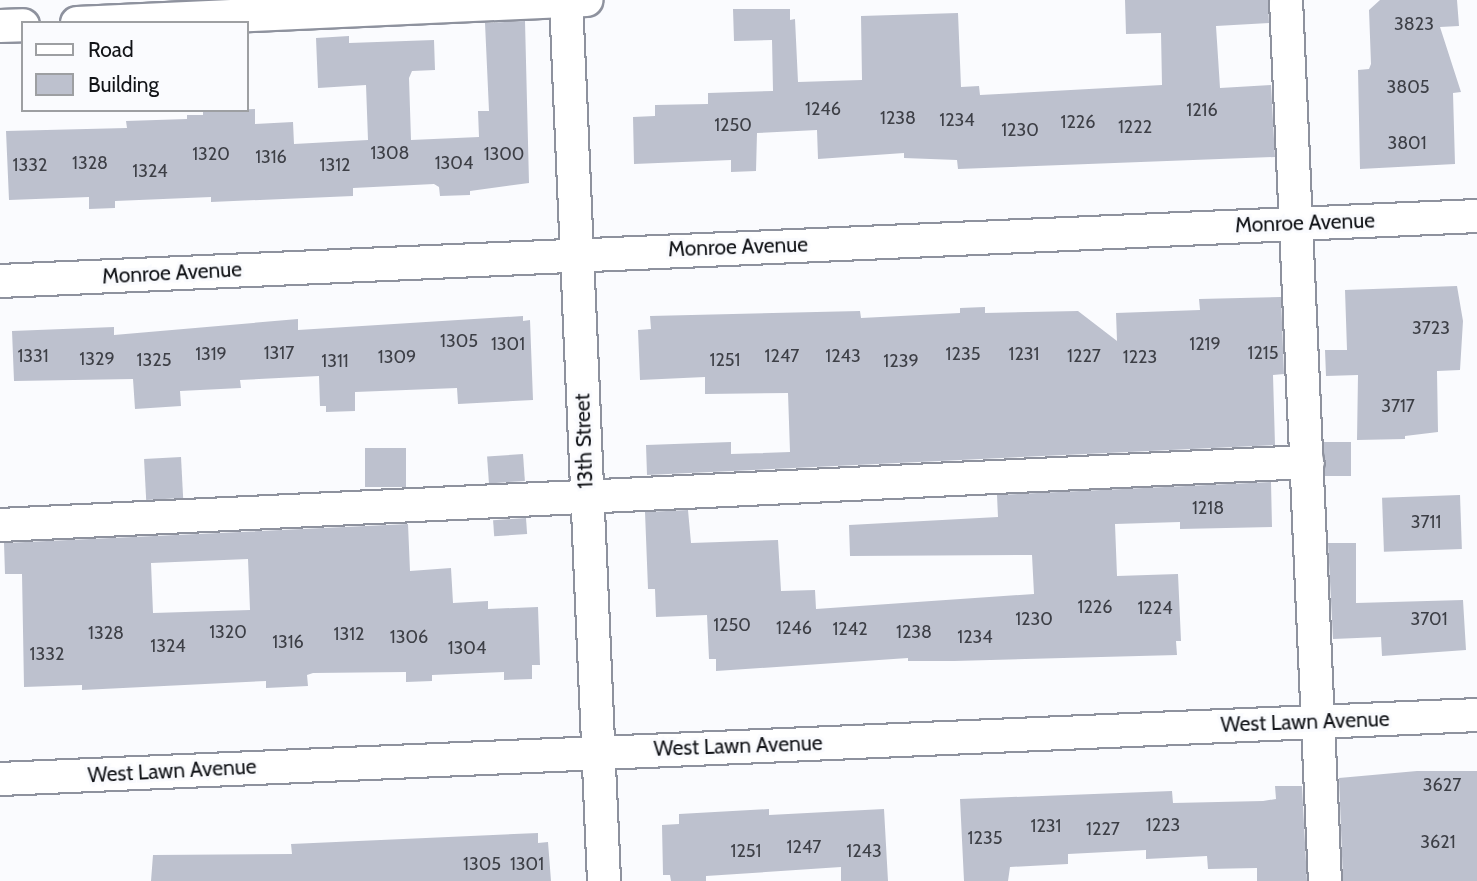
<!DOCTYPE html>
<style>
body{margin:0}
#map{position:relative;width:1477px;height:881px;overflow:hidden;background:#fafbfe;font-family:Cabin,sans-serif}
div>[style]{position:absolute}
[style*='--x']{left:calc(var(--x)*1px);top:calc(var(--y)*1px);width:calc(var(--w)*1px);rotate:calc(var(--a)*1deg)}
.building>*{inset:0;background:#bdc1ce;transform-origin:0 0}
.roads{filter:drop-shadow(2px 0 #8e929e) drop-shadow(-2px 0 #8e929e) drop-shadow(0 2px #8e929e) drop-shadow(0 -2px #8e929e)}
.minor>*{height:32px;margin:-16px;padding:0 16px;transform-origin:16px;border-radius:16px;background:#fff}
span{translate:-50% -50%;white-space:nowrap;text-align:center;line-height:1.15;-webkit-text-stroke:6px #fafbfe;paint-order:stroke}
.number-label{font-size:18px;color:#3d3f46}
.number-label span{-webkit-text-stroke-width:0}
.street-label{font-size:21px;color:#121418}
.legend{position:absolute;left:21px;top:21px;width:228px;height:91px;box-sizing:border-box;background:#fafbfe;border:2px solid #9d9fa2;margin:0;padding:9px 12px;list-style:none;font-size:21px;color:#121418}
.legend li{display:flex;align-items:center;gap:14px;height:35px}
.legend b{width:35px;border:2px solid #9d9fa2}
</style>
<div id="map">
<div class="building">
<div style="clip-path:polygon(1125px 0,1268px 0,1269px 23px,1216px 26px,1220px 88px,1271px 85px,1275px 157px,958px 169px,957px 160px,904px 158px,904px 153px,818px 159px,817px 130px,757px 133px,756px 171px,731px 172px,731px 160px,634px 164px,633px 117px,655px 116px,655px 105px,708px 104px,708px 93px,773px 91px,772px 40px,734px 41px,733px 9px,790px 9px,790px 20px,795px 19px,798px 82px,862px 80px,861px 16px,958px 13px,961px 87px,979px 86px,980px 95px,1162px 85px,1161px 33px,1126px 34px)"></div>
<div style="clip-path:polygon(1380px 0,1457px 0,1459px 26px,1440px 27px,1461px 92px,1453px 93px,1455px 164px,1360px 169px,1358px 70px,1369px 69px,1371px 64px,1369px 10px)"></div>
<div style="clip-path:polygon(525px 21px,529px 183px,470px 191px,470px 195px,440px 196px,439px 187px,434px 184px,353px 188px,353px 196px,211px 202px,211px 197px,115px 201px,115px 208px,89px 209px,89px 197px,9px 200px,6px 131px,127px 128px,126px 121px,187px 119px,187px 115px,203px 115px,203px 111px,255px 109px,255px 124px,293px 122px,294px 144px,368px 140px,366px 85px,318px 88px,316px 38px,349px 36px,349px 43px,434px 40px,435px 70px,412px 71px,409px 78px,411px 140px,479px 137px,478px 111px,489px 111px,485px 23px)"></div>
<div style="clip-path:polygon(1457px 286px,1463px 321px,1460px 370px,1437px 371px,1438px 432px,1405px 436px,1405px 439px,1357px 440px,1358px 375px,1326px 376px,1325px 350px,1347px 350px,1345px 290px)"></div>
<div style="clip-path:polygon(1281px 297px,1284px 374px,1273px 375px,1275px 445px,647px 475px,646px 445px,731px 442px,731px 454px,790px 452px,788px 393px,705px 394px,705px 377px,640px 380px,638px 330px,651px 329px,650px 316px,860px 311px,861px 318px,960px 313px,960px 308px,985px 307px,985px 313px,1078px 311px,1117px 341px,1116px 313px,1200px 310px,1199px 299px)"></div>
<div style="clip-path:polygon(523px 316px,523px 321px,530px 320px,533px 400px,458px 404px,457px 388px,355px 392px,355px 411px,326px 412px,326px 406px,320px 406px,319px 376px,240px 380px,241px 388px,180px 391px,181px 406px,135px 409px,133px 379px,14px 381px,12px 331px,114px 327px,114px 335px,298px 319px,298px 330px)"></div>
<div style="left:1324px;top:442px;width:27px;height:34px"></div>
<div style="left:406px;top:448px;width:39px;height:41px;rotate:90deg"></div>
<div style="left:523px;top:454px;width:27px;height:36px;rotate:86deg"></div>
<div style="left:181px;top:457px;width:41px;height:37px;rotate:87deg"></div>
<div style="clip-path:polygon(1271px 482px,1272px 527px,1180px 529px,1180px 522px,1115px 524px,1117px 576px,1178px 574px,1181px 641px,1176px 641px,1177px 655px,954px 661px,908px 661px,908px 658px,716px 671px,716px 659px,709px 659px,707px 615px,656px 617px,655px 589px,648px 589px,645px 512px,688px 510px,691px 543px,778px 540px,781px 591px,815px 590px,816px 609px,1034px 594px,1032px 555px,850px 556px,849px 525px,998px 517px,997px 495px)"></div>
<div style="left:1460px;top:495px;width:54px;height:78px;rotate:88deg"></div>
<div style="left:526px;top:518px;width:16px;height:33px;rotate:86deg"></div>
<div style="clip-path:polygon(evenodd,408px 524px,410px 571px,451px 568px,453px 603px,488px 601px,488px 609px,538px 607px,540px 665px,532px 665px,532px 679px,504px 680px,504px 672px,432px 675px,432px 681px,406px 682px,406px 672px,313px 673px,307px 675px,308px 686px,266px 688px,266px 681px,82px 690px,82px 685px,24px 687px,22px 574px,5px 574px,4px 543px,408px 524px,248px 559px,250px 610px,153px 613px,151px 563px,248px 559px)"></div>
<div style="clip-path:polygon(1328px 543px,1356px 543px,1356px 603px,1463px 600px,1466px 650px,1382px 656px,1381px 637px,1333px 639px)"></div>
<div style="clip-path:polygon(1417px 771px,1477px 771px,1477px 881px,1343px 881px,1339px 778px)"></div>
<div style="clip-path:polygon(1275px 786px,1302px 786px,1307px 881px,1257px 881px,1257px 868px,1208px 869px,1207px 856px,1146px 859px,1146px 850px,1068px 854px,1068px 864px,1010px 867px,1008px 881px,964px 881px,960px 799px,1172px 791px,1173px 803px,1263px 801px,1276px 799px)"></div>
<div style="clip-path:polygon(769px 809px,769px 815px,884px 809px,888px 881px,841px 881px,841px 867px,706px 876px,706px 881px,671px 881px,670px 875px,663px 875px,662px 825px,679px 824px,679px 814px)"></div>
<div style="clip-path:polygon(538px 833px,538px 843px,548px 842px,551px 881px,151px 881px,153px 855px,292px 854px,291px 844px)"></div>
</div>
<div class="roads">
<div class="minor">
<div style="--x:566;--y:0;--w:882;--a:87.53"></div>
<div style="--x:1286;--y:0;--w:882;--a:87.47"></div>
<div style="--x:77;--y:23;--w:510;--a:-2.59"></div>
<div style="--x:0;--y:26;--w:23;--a:-2"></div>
<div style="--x:0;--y:281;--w:1478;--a:-2.52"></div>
<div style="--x:0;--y:525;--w:1309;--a:-2.76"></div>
<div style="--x:0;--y:779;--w:1478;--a:-2.48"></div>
</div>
</div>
<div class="number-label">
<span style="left:1414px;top:24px">3823</span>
<span style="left:1408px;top:87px">3805</span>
<span style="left:823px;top:109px">1246</span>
<span style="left:1202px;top:110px">1216</span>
<span style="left:898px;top:118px">1238</span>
<span style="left:957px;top:120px">1234</span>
<span style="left:1078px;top:122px">1226</span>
<span style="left:733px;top:125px">1250</span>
<span style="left:1135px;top:127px">1222</span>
<span style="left:1020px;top:130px">1230</span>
<span style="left:1407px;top:143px">3801</span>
<span style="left:390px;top:153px">1308</span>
<span style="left:211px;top:154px">1320</span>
<span style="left:504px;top:154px">1300</span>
<span style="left:271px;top:157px">1316</span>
<span style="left:90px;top:163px">1328</span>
<span style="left:454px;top:163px">1304</span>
<span style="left:30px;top:165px">1332</span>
<span style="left:335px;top:165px">1312</span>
<span style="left:150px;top:171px">1324</span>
<span style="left:1431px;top:328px">3723</span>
<span style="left:459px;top:341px">1305</span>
<span style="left:508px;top:344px">1301</span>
<span style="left:1205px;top:344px">1219</span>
<span style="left:279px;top:353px">1317</span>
<span style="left:1263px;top:353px">1215</span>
<span style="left:211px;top:354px">1319</span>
<span style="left:963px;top:354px">1235</span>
<span style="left:1024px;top:354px">1231</span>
<span style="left:33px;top:356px">1331</span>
<span style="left:782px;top:356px">1247</span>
<span style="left:843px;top:356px">1243</span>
<span style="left:1084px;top:356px">1227</span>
<span style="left:397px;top:357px">1309</span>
<span style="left:1140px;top:357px">1223</span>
<span style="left:97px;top:359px">1329</span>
<span style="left:154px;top:360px">1325</span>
<span style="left:725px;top:360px">1251</span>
<span style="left:335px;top:361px">1311</span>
<span style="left:901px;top:361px">1239</span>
<span style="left:1398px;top:406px">3717</span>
<span style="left:1208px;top:508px">1218</span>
<span style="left:1426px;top:522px">3711</span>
<span style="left:1095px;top:607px">1226</span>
<span style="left:1155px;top:608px">1224</span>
<span style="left:1034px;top:619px">1230</span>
<span style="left:1429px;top:619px">3701</span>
<span style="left:732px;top:625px">1250</span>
<span style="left:794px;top:628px">1246</span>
<span style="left:850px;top:629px">1242</span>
<span style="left:228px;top:632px">1320</span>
<span style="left:914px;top:632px">1238</span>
<span style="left:106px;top:633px">1328</span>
<span style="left:349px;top:634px">1312</span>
<span style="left:409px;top:637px">1306</span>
<span style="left:975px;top:637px">1234</span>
<span style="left:288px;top:642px">1316</span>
<span style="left:168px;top:646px">1324</span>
<span style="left:467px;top:648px">1304</span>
<span style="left:47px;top:654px">1332</span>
<span style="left:1442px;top:785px">3627</span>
<span style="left:1163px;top:825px">1223</span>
<span style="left:1046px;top:826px">1231</span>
<span style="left:1103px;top:829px">1227</span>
<span style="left:985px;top:838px">1235</span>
<span style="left:1438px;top:842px">3621</span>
<span style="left:804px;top:847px">1247</span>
<span style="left:746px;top:851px">1251</span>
<span style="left:864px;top:851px">1243</span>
<span style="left:482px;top:864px">1305</span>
<span style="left:527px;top:864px">1301</span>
</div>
<div class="street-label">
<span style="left:1305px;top:223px;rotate:-2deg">Monroe Avenue</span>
<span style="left:738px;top:247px;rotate:-2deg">Monroe Avenue</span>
<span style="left:172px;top:273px;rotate:-3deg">Monroe Avenue</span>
<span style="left:584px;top:441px;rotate:-92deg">13th Street</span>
<span style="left:1305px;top:722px;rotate:-2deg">West Lawn Avenue</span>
<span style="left:738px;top:746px;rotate:-2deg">West Lawn Avenue</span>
<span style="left:172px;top:771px;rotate:-3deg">West Lawn Avenue</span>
</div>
<ul class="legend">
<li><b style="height:9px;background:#fff"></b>Road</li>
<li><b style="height:19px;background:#bdc1ce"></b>Building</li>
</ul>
</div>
